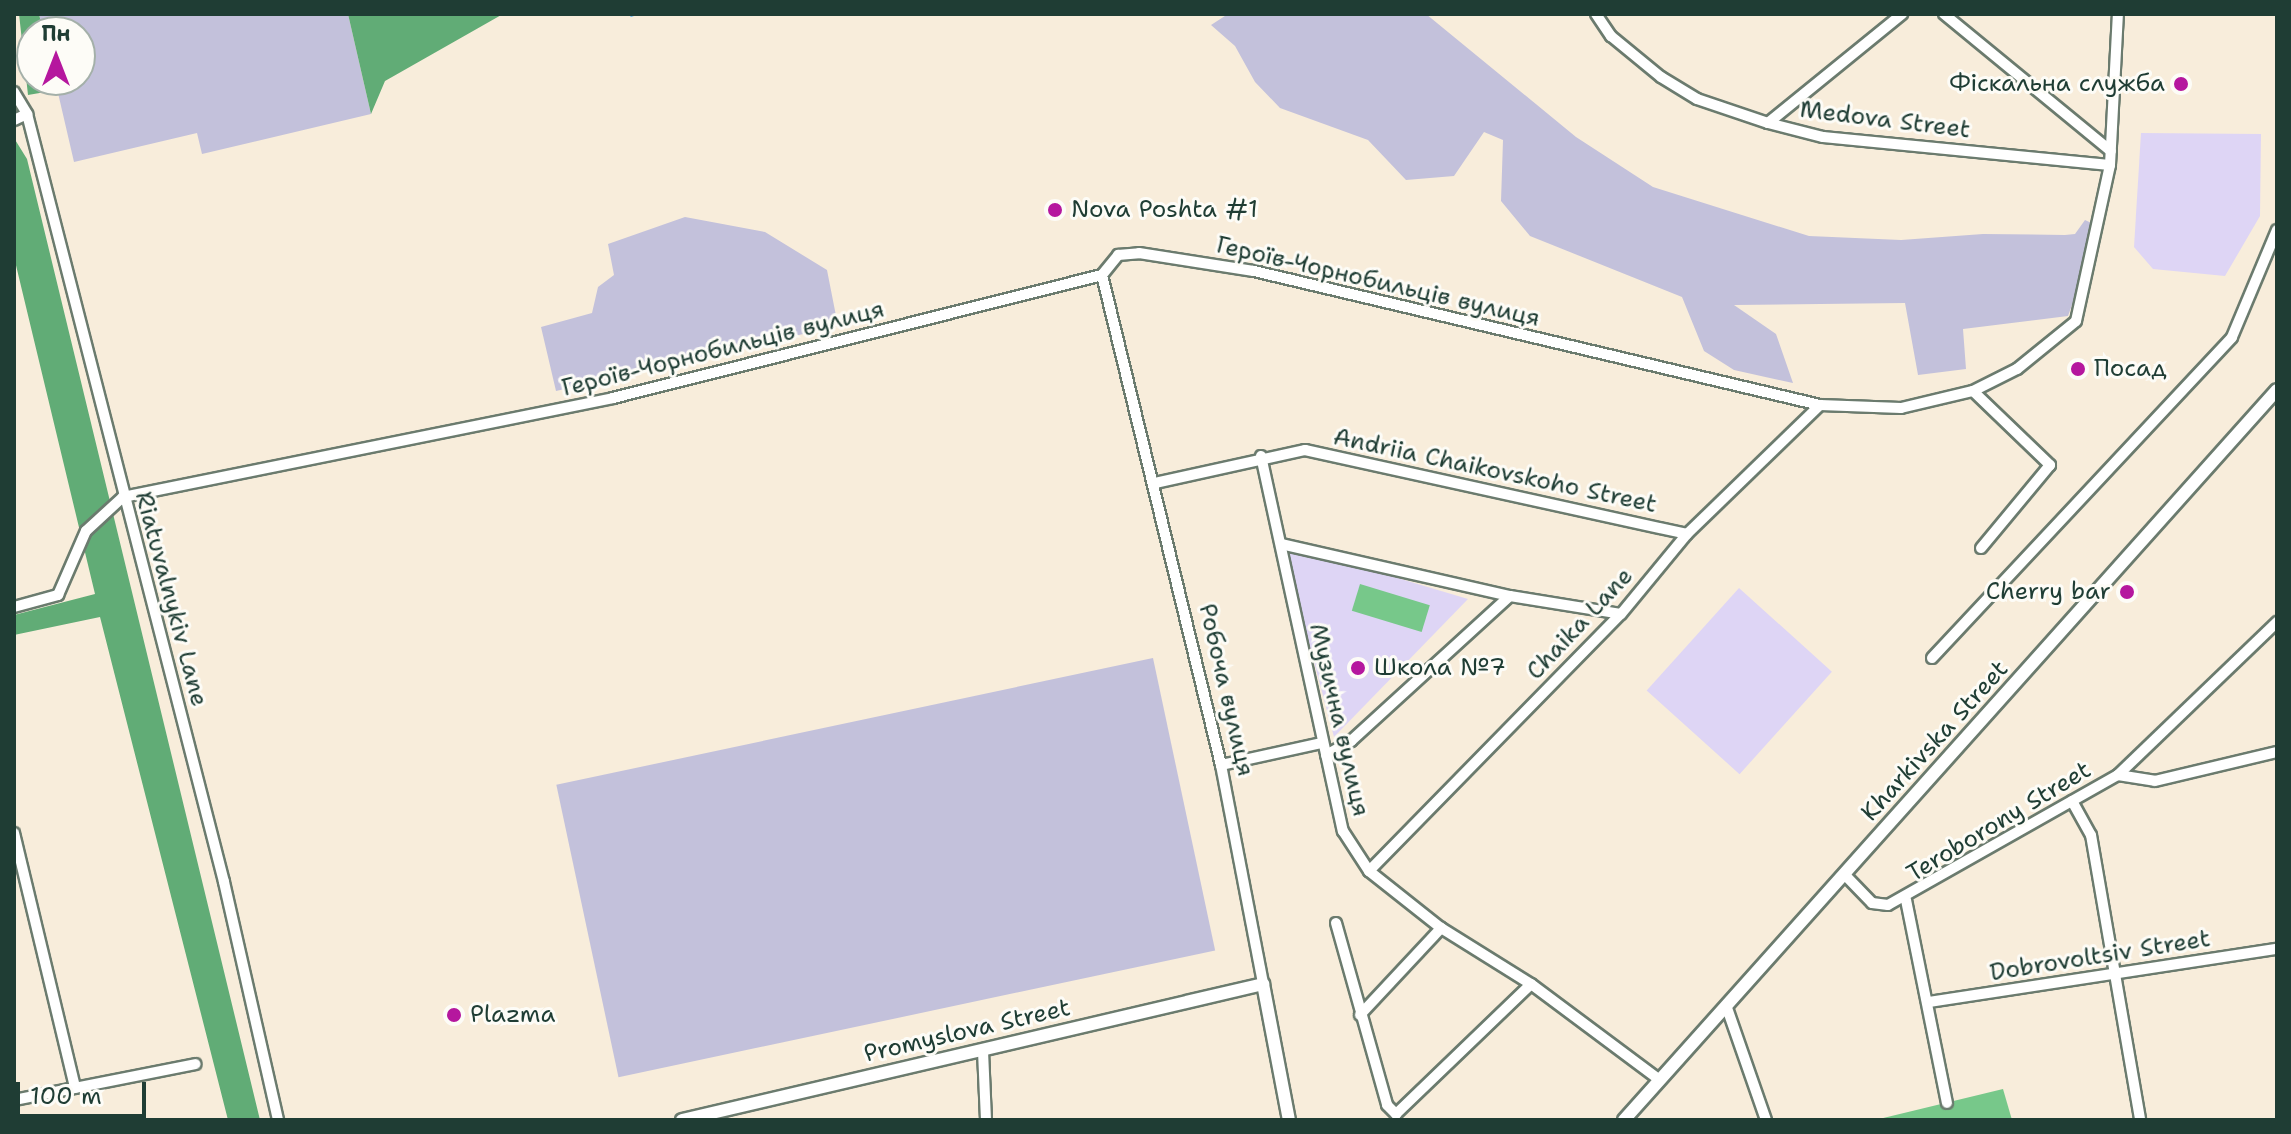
<!DOCTYPE html>
<meta charset="utf-8">
<style>
body{margin:0}
#map{position:relative;width:2291px;height:1134px;overflow:hidden;background:#f8eddb;font-family:"Shantell Sans",sans-serif}
div>[style]{position:absolute}
[style*='--x']{left:calc(var(--x)*1px);top:calc(var(--y)*1px);width:calc(var(--w)*1px);rotate:calc(var(--a)*1deg)}
.built>*{inset:0;background:#ded5f5;transform-origin:0 0}
.industrial>*{inset:0;background:#c3c1db;transform-origin:0 0}
.green>*{inset:0;background:#77c88a;transform-origin:0 0}
.forest>*{inset:0;background:#61ac76}
.stream>*{height:3px;margin:-1.5px;padding:0 1.5px;transform-origin:1.5px;border-radius:1.5px;background:#77bdee}
.roads{filter:drop-shadow(2px 0 #6b7b6e) drop-shadow(-2px 0 #6b7b6e) drop-shadow(0 2px #6b7b6e) drop-shadow(0 -2px #6b7b6e)}
.minor>*{height:10px;margin:-5px;padding:0 5px;transform-origin:5px;border-radius:5px;background:#fff}
.tertiary>*{height:12px;margin:-6px;padding:0 6px;transform-origin:6px;border-radius:6px;background:#fff}
.dots>*{width:22px;height:22px;translate:-50% -50%;box-sizing:border-box;border:4px solid #fdfcf7;border-radius:50%}
span{translate:-50% -50%;white-space:nowrap;text-align:center;line-height:1.15;-webkit-text-stroke:6px #fdfcf7;paint-order:stroke}
.poi-label{font-size:24px;color:#1f3d34}
.right{translate:-100% -50%;text-align:right}
.left{translate:0 -50%;text-align:left}
.street-label{font-size:24px;color:#1f3d34}
.frame{position:absolute;inset:0;border:16px solid #1f3d34;pointer-events:none}
.north{position:absolute;left:16px;top:16px;width:80px;height:80px;box-sizing:border-box;background:#fdfcf7;border:2px solid #a4b0a9;border-radius:50%;rotate:0deg;font-size:22px;font-weight:700;line-height:32px;text-align:center;color:#1f3d34}
.north::after{content:'';display:block;margin:auto;width:28px;height:36px;background:#b5179e;clip-path:polygon(50% 0,100% 100%,50% 72%,0 100%)}
.scale{position:absolute;left:16px;top:1082px;width:130px;height:36px;box-sizing:border-box;border:4px solid #1f3d34;border-top:0;padding-left:10px;font-size:24px;line-height:28px;white-space:nowrap;color:#1f3d34;-webkit-text-stroke:6px #fdfcf7;paint-order:stroke}
</style>
<div id="map">
<div class="built">
<div style="clip-path:polygon(2141px 133px,2261px 134px,2260px 216px,2225px 276px,2153px 269px,2134px 247px)"></div>
<div style="clip-path:polygon(1307px 551px,1468px 599px,1334px 737px,1285px 553px)"></div>
<div style="left:1739px;top:588px;width:125px;height:138px;rotate:42deg"></div>
</div>
<div class="industrial">
<div style="clip-path:polygon(39px 14px,348px 14px,371px 114px,202px 154px,197px 133px,74px 162px,55px 80px,80px 80px,80px 32px,43px 32px)"></div>
<div style="clip-path:polygon(1228px 14px,1426px 14px,1576px 137px,1653px 187px,1809px 236px,1901px 240px,1983px 234px,2065px 235px,2075px 234px,2085px 220px,2100px 227px,2068px 316px,1963px 329px,1966px 369px,1918px 375px,1905px 303px,1734px 305px,1776px 334px,1793px 383px,1734px 370px,1704px 351px,1682px 297px,1530px 236px,1501px 201px,1503px 140px,1484px 132px,1454px 176px,1406px 180px,1368px 140px,1280px 108px,1255px 82px,1235px 46px,1211px 25px)"></div>
<div style="clip-path:polygon(685px 217px,765px 232px,827px 270px,838px 326px,556px 391px,541px 327px,592px 313px,598px 287px,614px 275px,608px 244px)"></div>
<div style="left:1153px;top:658px;width:299px;height:610px;rotate:78deg"></div>
</div>
<div class="green">
<div style="left:1360px;top:584px;width:73px;height:28px;rotate:17deg"></div>
<div style="clip-path:polygon(2003px 1089px,2012px 1120px,1875px 1120px)"></div>
</div>
<div class="forest">
<div style="clip-path:polygon(19px 14px,39px 14px,43px 32px,32px 32px,32px 80px,55px 80px,57px 90px,28px 95px)"></div>
<div style="clip-path:polygon(348px 14px,503px 14px,385px 81px,371px 114px)"></div>
<div style="clip-path:polygon(14px 138px,27px 159px,260px 1120px,228px 1120px,100px 617px,14px 635px,14px 615px,95px 594px,14px 257px)"></div>
</div>
<div class="stream">
<div style="--x:631;--y:15;--w:2;--a:-27"></div>
</div>
<div class="roads">
<div class="minor">
<div style="--x:1596;--y:14;--w:27;--a:56"></div>
<div style="--x:1611;--y:36;--w:65;--a:39.4"></div>
<div style="--x:1661;--y:77;--w:42;--a:31.4"></div>
<div style="--x:1697;--y:99;--w:75;--a:18.7"></div>
<div style="--x:1768;--y:123;--w:57;--a:14.3"></div>
<div style="--x:1823;--y:137;--w:288;--a:5.6"></div>
<div style="--x:1944;--y:14;--w:216;--a:39.4"></div>
<div style="--x:14;--y:92;--w:26;--a:59"></div>
<div style="--x:27;--y:114;--w:793;--a:75.61"></div>
<div style="--x:224;--y:882;--w:244;--a:77.2"></div>
<div style="--x:14;--y:120;--w:14;--a:-25"></div>
<div style="--x:1768;--y:123;--w:173;--a:-39.1"></div>
<div style="--x:1102;--y:275;--w:504;--a:76.35"></div>
<div style="--x:1221;--y:765;--w:223;--a:79.1"></div>
<div style="--x:1973;--y:391;--w:107;--a:43.9"></div>
<div style="--x:2050;--y:465;--w:108;--a:129.7"></div>
<div style="--x:1261;--y:456;--w:384;--a:77.7"></div>
<div style="--x:1343;--y:831;--w:48;--a:57"></div>
<div style="--x:1369;--y:871;--w:92;--a:38.4"></div>
<div style="--x:1441;--y:928;--w:106;--a:31.9"></div>
<div style="--x:1531;--y:984;--w:161;--a:36.7"></div>
<div style="--x:1155;--y:483;--w:154;--a:-12.4"></div>
<div style="--x:1305;--y:450;--w:391;--a:12.4"></div>
<div style="--x:1281;--y:544;--w:235;--a:12.8"></div>
<div style="--x:1510;--y:596;--w:112;--a:9.2"></div>
<div style="--x:14;--y:607;--w:46;--a:-15.3"></div>
<div style="--x:58;--y:595;--w:70;--a:-66.4"></div>
<div style="--x:86;--y:531;--w:50;--a:-42.6"></div>
<div style="--x:123;--y:497;--w:500;--a:-11.4"></div>
<div style="--x:613;--y:398;--w:504;--a:-14.12"></div>
<div style="--x:1102;--y:275;--w:26;--a:-51"></div>
<div style="--x:1118;--y:255;--w:21;--a:-5"></div>
<div style="--x:1139;--y:253;--w:116;--a:8.9"></div>
<div style="--x:1254;--y:271;--w:582;--a:13.32"></div>
<div style="--x:1820;--y:405;--w:81;--a:2.1"></div>
<div style="--x:1901;--y:408;--w:74;--a:-13.3"></div>
<div style="--x:1973;--y:391;--w:49;--a:-26.6"></div>
<div style="--x:2017;--y:369;--w:76;--a:-39.1"></div>
<div style="--x:2076;--y:321;--w:160;--a:-77.7"></div>
<div style="--x:2110;--y:165;--w:151;--a:-87"></div>
<div style="--x:1932;--y:658;--w:439;--a:-46.9"></div>
<div style="--x:2232;--y:337;--w:116;--a:-67.2"></div>
<div style="--x:1326;--y:755;--w:29;--a:-29"></div>
<div style="--x:1351;--y:741;--w:215;--a:-42.4"></div>
<div style="--x:1221;--y:765;--w:102;--a:-12.4"></div>
<div style="--x:2118;--y:775;--w:221;--a:-43.9"></div>
<div style="--x:2072;--y:801;--w:39;--a:61"></div>
<div style="--x:2091;--y:835;--w:289;--a:80.2"></div>
<div style="--x:14;--y:833;--w:262;--a:76.5"></div>
<div style="--x:1369;--y:871;--w:360;--a:-45.6"></div>
<div style="--x:1621;--y:614;--w:104;--a:-50.5"></div>
<div style="--x:1687;--y:534;--w:185;--a:-44.1"></div>
<div style="--x:1845;--y:875;--w:39;--a:46"></div>
<div style="--x:1872;--y:903;--w:16;--a:7"></div>
<div style="--x:1888;--y:905;--w:264;--a:-29.5"></div>
<div style="--x:2118;--y:775;--w:37;--a:9"></div>
<div style="--x:2155;--y:781;--w:125;--a:-13.4"></div>
<div style="--x:1906;--y:900;--w:207;--a:78.6"></div>
<div style="--x:1336;--y:923;--w:189;--a:74.3"></div>
<div style="--x:1387;--y:1105;--w:13;--a:45"></div>
<div style="--x:1396;--y:1114;--w:187;--a:-43.9"></div>
<div style="--x:1929;--y:1002;--w:352;--a:-8.7"></div>
<div style="--x:1727;--y:1008;--w:119;--a:70.8"></div>
<div style="--x:1360;--y:1015;--w:119;--a:-47"></div>
<div style="--x:983;--y:1051;--w:69;--a:87.5"></div>
<div style="--x:14;--y:1100;--w:185;--a:-11.2"></div>
</div>
<div class="tertiary">
<div style="--x:682;--y:1120;--w:597;--a:-13.17"></div>
<div style="--x:1263;--y:984;--w:138;--a:79.2"></div>
<div style="--x:1624;--y:1120;--w:979;--a:-48.19"></div>
</div>
</div>
<div class="dots">
<div style="left:2181px;top:84px;background:#b5179e"></div>
<div style="left:1055px;top:210px;background:#b5179e"></div>
<div style="left:2078px;top:369px;background:#b5179e"></div>
<div style="left:2127px;top:592px;background:#b5179e"></div>
<div style="left:1358px;top:668px;background:#b5179e"></div>
<div style="left:454px;top:1015px;background:#b5179e"></div>
</div>
<div class="poi-label">
<span class="right" style="left:2165px;top:84px">Фіскальна служба</span>
<span class="left" style="left:1071px;top:210px">Nova Poshta #1</span>
<span class="left" style="left:2094px;top:369px">Посад</span>
<span class="right" style="left:2111px;top:592px">Cherry bar</span>
<span class="left" style="left:1374px;top:668px">Школа №7</span>
<span class="left" style="left:470px;top:1015px">Plazma</span>
</div>
<div class="street-label">
<span style="left:1885px;top:120px;rotate:7deg">Medova Street</span>
<span style="left:1378px;top:282px;rotate:13deg">Героїв-Чорнобильців вулиця</span>
<span style="left:723px;top:349px;rotate:-14deg">Героїв-Чорнобильців вулиця</span>
<span style="left:1495px;top:471px;rotate:12deg">Andriia Chaikovskoho Street</span>
<span style="left:171px;top:599px;rotate:75deg">Riatuvalnykiv Lane</span>
<span style="left:1580px;top:624px;rotate:-47deg">Chaika Lane</span>
<span style="left:1226px;top:690px;rotate:77deg">Робоча вулиця</span>
<span style="left:1339px;top:720px;rotate:77deg">Музична вулиця</span>
<span style="left:1935px;top:741px;rotate:-48deg">Kharkivska Street</span>
<span style="left:1999px;top:822px;rotate:-31deg">Teroborony Street</span>
<span style="left:2100px;top:956px;rotate:-9deg">Dobrovoltsiv Street</span>
<span style="left:967px;top:1031px;rotate:-13deg">Promyslova Street</span>
</div>
<div class="frame"></div>
<div class="north">Пн</div>
<div class="scale">100 m</div>
</div>
